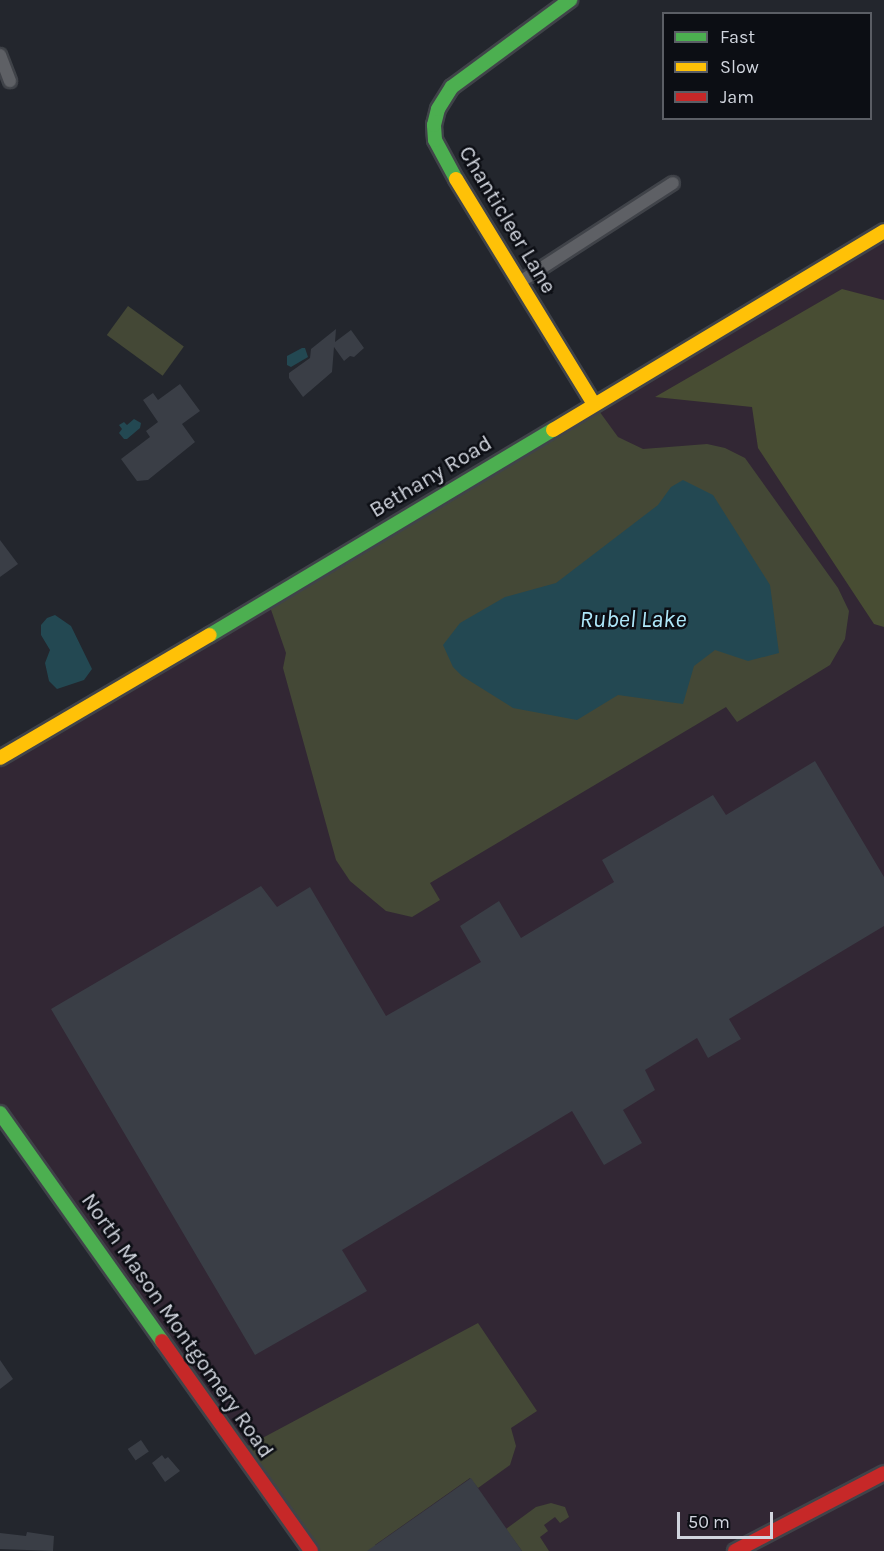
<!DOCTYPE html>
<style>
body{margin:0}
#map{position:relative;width:884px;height:1551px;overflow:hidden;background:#23262d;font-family:Karla,sans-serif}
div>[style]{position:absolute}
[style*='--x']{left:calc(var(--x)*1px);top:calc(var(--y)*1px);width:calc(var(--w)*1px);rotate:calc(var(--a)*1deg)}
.industrial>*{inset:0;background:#322734}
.green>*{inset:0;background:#444836;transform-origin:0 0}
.forest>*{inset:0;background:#484d33}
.water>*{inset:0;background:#234852}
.building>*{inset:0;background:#3a3e46;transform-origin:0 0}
.roads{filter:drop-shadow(2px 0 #404349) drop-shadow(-2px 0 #404349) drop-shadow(0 2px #404349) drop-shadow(0 -2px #404349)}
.street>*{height:12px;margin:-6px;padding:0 6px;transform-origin:6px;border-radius:6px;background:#5e6065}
.fast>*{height:14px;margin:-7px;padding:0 7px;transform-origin:7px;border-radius:7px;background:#4caf50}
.slow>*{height:14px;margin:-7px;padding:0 7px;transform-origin:7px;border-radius:7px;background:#ffc107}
.jam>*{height:14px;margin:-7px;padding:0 7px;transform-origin:7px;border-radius:7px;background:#c62828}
span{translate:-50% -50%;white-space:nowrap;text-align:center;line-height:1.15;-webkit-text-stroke:5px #0c0e14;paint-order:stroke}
.street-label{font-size:22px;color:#d1d5de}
.water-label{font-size:24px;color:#aee7f9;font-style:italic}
.legend{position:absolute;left:662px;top:12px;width:210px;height:108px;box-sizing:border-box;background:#0c0e14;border:2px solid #5b5e65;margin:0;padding:8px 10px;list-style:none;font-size:18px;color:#d1d5de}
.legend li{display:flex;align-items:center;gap:12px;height:30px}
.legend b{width:30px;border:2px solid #5b5e65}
.scale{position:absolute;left:677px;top:1512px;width:96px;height:27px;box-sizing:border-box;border:3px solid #d1d5de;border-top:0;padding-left:8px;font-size:18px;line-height:21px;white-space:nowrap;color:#d1d5de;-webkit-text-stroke:4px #0c0e14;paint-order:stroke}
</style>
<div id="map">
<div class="industrial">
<div style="clip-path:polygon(884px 231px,884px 1551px,311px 1551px,0 1108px,0 758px)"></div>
</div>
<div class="green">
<div style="left:128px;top:306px;width:69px;height:36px;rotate:36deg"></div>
<div style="clip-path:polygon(594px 404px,618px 437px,643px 449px,707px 444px,725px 448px,745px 458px,838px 588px,849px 611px,845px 639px,830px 665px,737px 722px,726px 707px,430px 883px,440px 900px,412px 917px,386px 911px,350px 881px,336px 860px,283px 668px,286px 653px,268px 601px)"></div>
<div style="clip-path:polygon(478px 1323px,537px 1411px,511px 1428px,516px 1446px,510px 1465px,478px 1488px,470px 1478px,375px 1545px,379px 1551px,311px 1551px,240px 1450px)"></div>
<div style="clip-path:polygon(551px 1503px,565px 1507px,569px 1517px,560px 1523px,555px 1517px,544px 1525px,548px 1531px,540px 1537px,549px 1551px,522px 1551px,506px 1529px,536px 1507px)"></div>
</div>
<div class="forest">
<div style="clip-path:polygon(842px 289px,884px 300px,884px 627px,874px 624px,758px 448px,752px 407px,655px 397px)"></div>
</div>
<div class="water">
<div style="clip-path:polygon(302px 348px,305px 348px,308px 357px,291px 367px,287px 365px,287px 356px)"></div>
<div style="clip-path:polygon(134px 419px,141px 423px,140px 428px,127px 439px,124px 439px,119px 433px,122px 429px,119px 425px,124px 422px,127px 425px)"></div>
<div style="clip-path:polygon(683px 480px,713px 495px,770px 585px,779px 653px,748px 661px,715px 650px,694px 666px,683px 704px,618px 695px,577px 720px,513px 708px,462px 676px,453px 667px,443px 645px,460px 623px,505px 597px,556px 583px,658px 505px,671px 487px)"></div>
<div style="clip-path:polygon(55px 615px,71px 626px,92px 669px,84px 680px,57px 689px,49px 681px,45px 663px,50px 650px,41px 635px,41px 625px,47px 618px)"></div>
</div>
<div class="building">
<div style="clip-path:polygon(336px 329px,335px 342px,351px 330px,364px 348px,354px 357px,350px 356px,344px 361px,334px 347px,332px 372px,303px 397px,289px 378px,289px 373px,310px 358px,311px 349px)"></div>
<div style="clip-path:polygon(180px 384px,200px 411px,182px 424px,195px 442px,148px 480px,137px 481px,121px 459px,150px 437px,146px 431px,158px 422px,143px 400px,153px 393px,158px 400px)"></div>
<div style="clip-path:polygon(0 540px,18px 564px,0 577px)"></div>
<div style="clip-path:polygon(815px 761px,884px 877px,884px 926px,729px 1019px,741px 1039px,708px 1058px,697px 1038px,645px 1070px,655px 1090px,623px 1110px,642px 1143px,604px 1165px,572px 1111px,342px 1250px,367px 1291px,255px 1355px,51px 1009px,261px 886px,277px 907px,310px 887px,386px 1016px,481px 962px,460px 926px,499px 901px,521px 938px,614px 882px,602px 860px,713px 795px,726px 815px)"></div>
<div style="clip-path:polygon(0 1360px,13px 1379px,0 1389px)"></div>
<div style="left:141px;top:1440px;width:14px;height:16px;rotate:56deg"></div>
<div style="clip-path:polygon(162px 1455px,165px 1459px,168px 1457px,180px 1471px,165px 1482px,152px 1463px)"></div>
<div style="clip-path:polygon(471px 1478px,522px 1551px,367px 1551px)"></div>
<div style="clip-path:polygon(27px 1532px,54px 1536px,53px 1551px,0 1549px,0 1533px,26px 1536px)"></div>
</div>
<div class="roads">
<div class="street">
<div style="--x:0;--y:55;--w:28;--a:69"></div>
<div style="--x:520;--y:282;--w:182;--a:-32.9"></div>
</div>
<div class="fast">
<div style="--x:456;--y:179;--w:44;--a:-118.3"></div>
<div style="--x:435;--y:140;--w:15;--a:-94"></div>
<div style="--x:434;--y:125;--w:16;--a:-76"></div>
<div style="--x:438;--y:109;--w:26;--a:-58"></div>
<div style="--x:452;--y:87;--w:147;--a:-36.4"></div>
<div style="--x:210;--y:635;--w:400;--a:-30.9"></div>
<div style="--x:0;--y:1113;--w:280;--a:54.6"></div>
</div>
<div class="slow">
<div style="--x:456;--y:179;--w:264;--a:58.5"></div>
<div style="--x:553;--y:430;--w:386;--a:-31"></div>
<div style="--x:0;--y:758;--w:243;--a:-30.4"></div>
</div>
<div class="jam">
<div style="--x:162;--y:1341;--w:257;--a:54.6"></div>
<div style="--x:735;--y:1551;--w:168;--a:-27.6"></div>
</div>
</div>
<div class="street-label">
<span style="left:507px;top:220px;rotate:59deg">Chanticleer Lane</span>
<span style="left:431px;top:477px;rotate:-31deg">Bethany Road</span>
<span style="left:177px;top:1326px;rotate:55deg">North Mason Montgomery Road</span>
</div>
<div class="water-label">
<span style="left:633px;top:620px">Rubel Lake</span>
</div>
<ul class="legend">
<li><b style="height:8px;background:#4caf50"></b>Fast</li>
<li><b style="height:8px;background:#ffc107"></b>Slow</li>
<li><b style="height:8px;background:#c62828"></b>Jam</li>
</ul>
<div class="scale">50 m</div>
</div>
